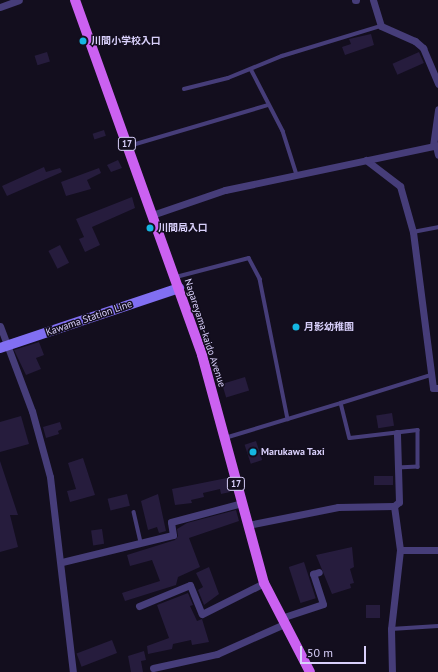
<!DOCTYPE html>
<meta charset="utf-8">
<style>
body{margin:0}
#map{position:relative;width:438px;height:672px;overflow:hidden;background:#130e1e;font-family:"PT Sans","Noto Sans JP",sans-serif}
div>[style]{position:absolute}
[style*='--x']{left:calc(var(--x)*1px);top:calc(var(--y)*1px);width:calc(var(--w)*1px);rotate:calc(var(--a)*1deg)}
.building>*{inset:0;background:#261c3d;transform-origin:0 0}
.lane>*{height:3.5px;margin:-1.75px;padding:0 1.75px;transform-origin:1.75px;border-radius:1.75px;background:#463d79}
.street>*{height:7px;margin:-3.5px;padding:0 3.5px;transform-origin:3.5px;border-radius:3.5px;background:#463d79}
.secondary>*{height:10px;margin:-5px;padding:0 5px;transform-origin:5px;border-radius:5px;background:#816ff2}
.primary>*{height:10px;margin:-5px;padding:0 5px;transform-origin:5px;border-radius:5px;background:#cb61f1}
.dots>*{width:11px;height:11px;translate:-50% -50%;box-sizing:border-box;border:2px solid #130e1e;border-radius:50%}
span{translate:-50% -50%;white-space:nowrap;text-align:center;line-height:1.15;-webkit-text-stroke:3px #130e1e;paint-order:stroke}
.shield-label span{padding:1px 3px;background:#130e1e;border:1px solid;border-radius:3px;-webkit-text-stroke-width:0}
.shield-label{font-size:9px;color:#d9d0fb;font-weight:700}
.poi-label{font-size:10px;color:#d9d0fb;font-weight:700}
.left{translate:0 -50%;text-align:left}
.street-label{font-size:10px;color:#d9d0fb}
.scale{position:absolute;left:300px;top:646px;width:66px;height:18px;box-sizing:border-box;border:2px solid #d9d0fb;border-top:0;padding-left:5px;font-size:12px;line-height:14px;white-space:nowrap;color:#d9d0fb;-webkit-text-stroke:3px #130e1e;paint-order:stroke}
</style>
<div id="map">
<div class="building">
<div style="clip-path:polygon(371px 34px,374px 45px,345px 55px,342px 47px,351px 44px,349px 39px)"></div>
<div style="left:47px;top:52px;width:10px;height:13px;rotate:73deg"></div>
<div style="left:419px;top:52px;width:12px;height:29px;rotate:66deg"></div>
<div style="left:104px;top:130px;width:6px;height:12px;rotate:72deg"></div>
<div style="clip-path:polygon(118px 160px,122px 168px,111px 172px,107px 165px)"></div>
<div style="clip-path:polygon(44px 167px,46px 172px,60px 168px,62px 172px,7px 196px,2px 186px)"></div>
<div style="clip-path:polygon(99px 168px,101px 173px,87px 180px,91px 189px,66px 196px,61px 182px)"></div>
<div style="clip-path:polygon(132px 197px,135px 208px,92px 227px,100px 245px,85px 252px,79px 239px,84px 237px,76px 219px)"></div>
<div style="left:60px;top:245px;width:20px;height:13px;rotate:63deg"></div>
<div style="clip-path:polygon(39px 342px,44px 355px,36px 358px,41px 369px,26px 375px,14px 350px)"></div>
<div style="left:245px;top:377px;width:14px;height:24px;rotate:73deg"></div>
<div style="left:392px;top:413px;width:13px;height:16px;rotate:81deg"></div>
<div style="clip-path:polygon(21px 416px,29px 444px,0 452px,0 422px)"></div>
<div style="clip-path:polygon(60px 422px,62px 429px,58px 431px,59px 434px,46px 438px,43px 427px)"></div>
<div style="left:256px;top:441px;width:20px;height:12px;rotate:72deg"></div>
<div style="clip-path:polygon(83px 458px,95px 495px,70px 502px,67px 491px,76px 489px,68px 463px)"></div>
<div style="clip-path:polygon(0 461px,18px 515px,10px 515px,18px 547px,0 552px)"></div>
<div style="left:374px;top:476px;width:19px;height:9px"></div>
<div style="clip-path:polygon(227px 478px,230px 492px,221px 494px,220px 489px,203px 493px,204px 497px,191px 500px,192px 503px,175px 505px,172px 489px)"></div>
<div style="left:127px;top:494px;width:12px;height:20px;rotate:76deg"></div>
<div style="clip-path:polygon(158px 494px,166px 531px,159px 533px,157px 527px,148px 530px,141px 501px)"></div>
<div style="clip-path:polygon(236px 510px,239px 521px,189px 538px,200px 567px,178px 577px,176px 585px,125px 601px,122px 593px,160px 581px,152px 560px,130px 566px,127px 555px,175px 540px,178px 536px,177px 529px,187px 523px)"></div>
<div style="left:102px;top:529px;width:15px;height:11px;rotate:82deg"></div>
<div style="clip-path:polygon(352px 547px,354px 567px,350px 569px,354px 583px,350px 584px,351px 588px,332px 594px,316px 555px)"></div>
<div style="left:304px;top:562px;width:38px;height:16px;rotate:72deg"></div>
<div style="clip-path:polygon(209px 567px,219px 594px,204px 605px,198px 590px,203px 587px,196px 573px)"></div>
<div style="clip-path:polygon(188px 593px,193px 605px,190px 606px,197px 621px,202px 619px,209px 642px,192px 645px,191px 640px,173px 644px,172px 649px,148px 654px,147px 646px,169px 638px,157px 605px)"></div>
<div style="left:366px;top:605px;width:14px;height:13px"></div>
<div style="left:112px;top:640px;width:14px;height:38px;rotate:69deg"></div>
<div style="clip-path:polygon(144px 651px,146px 660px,141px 661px,143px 672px,131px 672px,128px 656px)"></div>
</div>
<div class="lane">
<div style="--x:251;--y:69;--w:70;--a:62.7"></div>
<div style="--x:283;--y:131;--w:46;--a:72.3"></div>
<div style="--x:184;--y:89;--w:45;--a:-14"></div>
<div style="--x:228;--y:78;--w:58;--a:-22.2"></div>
<div style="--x:282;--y:56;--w:103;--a:-16.9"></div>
<div style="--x:129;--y:146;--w:145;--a:-16.4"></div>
<div style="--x:413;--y:232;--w:25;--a:-11"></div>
<div style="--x:176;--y:277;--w:75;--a:-14.6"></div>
<div style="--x:249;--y:258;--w:24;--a:62"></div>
<div style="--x:260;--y:279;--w:143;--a:78.7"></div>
<div style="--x:341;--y:403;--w:94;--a:-17.3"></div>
<div style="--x:225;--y:438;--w:121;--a:-16.8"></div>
<div style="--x:341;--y:403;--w:36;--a:76"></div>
<div style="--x:350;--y:438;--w:68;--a:-6.7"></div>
<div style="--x:418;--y:430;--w:37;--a:90"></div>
<div style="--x:418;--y:467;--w:20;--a:177"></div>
<div style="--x:134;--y:512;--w:32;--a:77"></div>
<div style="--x:391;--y:629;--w:47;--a:-3.7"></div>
</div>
<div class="street">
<div style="--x:355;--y:0;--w:1;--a:0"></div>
<div style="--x:373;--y:0;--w:27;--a:73"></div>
<div style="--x:381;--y:26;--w:37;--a:24"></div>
<div style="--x:415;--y:41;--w:11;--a:41"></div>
<div style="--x:423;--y:48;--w:39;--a:67"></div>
<div style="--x:0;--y:7;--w:20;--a:-20"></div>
<div style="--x:433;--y:146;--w:37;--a:-82"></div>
<div style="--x:436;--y:146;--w:9;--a:77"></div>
<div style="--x:366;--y:160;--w:43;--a:37.4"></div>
<div style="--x:400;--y:186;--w:48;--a:74.2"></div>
<div style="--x:413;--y:232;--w:157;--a:82.7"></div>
<div style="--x:433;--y:388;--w:5;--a:0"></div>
<div style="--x:152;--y:215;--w:77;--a:-18.9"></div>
<div style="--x:225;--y:190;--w:218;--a:-11.9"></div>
<div style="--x:0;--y:326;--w:91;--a:69.4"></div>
<div style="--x:32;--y:411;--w:68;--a:74.7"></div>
<div style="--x:50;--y:477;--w:196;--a:83.3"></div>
<div style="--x:394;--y:506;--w:6;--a:-39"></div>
<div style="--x:399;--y:502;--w:69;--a:-91.7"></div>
<div style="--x:248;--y:525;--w:92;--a:-11.3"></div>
<div style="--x:338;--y:507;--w:56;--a:-1"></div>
<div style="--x:394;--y:506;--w:44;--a:82.2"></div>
<div style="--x:400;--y:550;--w:80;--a:96.5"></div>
<div style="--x:391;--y:629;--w:43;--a:88.7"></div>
<div style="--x:400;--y:550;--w:38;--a:0"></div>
<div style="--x:62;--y:562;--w:114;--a:-13.7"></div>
<div style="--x:173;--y:535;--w:13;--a:-99"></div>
<div style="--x:171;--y:522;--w:73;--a:-15"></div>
<div style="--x:139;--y:606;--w:55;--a:-22.4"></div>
<div style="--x:190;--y:585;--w:31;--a:68"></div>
<div style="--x:202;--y:614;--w:69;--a:-26.6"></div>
<div style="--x:281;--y:618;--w:44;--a:-18.4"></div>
<div style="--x:323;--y:604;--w:32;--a:-108"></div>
<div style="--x:313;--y:574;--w:6;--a:-18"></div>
<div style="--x:153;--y:668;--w:66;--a:-12.3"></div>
<div style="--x:217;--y:654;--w:73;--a:-24.1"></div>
</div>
<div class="secondary">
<div style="--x:0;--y:348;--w:189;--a:-18.5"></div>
</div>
<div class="primary">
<div style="--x:75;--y:0;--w:377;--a:70.3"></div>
<div style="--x:202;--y:355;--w:236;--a:74.8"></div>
<div style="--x:264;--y:583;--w:100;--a:62.7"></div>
</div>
<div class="dots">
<div style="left:83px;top:41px;background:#14b6e2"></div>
<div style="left:150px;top:228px;background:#14b6e2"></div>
<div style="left:296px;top:327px;background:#14b6e2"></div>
<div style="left:253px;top:452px;background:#14b6e2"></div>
</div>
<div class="shield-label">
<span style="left:127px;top:144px">17</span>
<span style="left:236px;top:484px">17</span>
</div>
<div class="poi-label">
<span class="left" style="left:91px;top:41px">川間小学校入口</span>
<span class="left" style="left:158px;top:228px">川間局入口</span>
<span class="left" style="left:304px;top:327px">月影幼稚園</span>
<span class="left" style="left:261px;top:452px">Marukawa Taxi</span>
</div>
<div class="street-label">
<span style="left:89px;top:318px;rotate:-19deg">Kawama Station Line</span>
<span style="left:205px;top:333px;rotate:72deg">Nagareyama-kaido Avenue</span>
</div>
<div class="scale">50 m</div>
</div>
